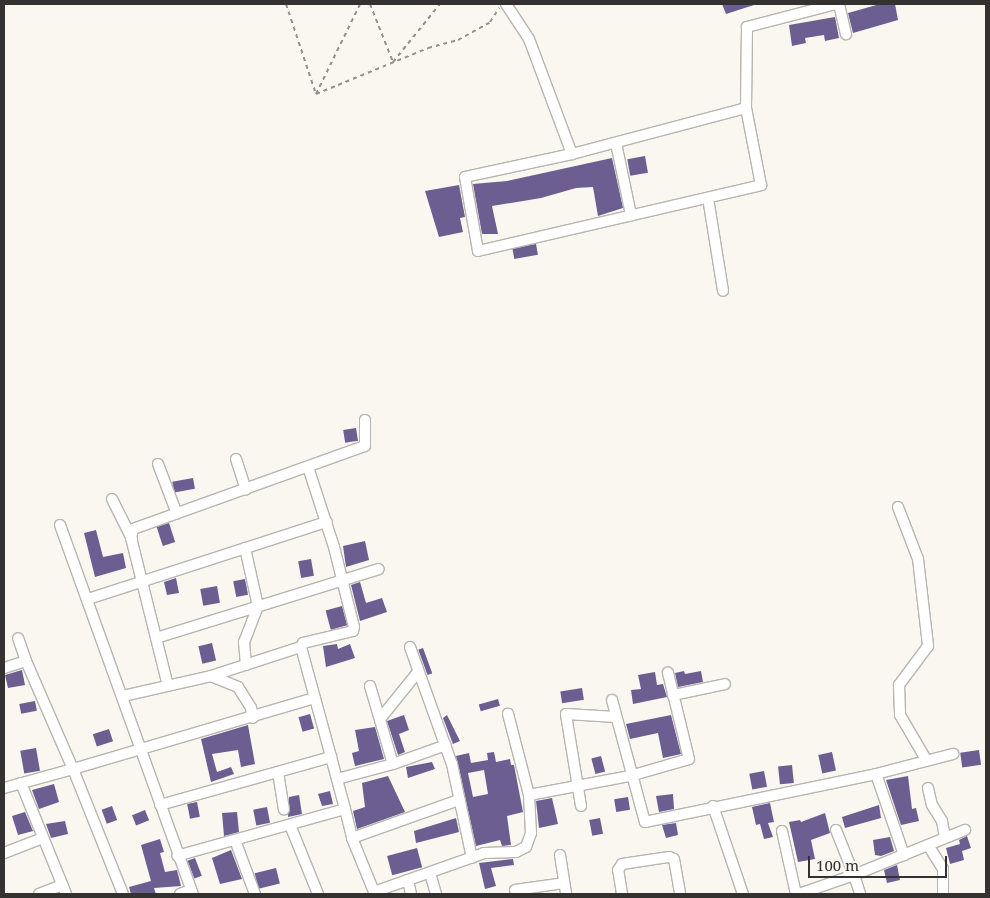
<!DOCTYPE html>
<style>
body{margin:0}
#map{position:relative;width:990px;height:898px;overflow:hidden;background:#faf7f1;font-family:"Noto Serif",serif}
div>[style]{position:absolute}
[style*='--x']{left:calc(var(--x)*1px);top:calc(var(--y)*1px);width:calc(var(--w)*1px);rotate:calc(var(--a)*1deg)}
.building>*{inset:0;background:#6d5e91;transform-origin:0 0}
.path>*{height:2px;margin-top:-1px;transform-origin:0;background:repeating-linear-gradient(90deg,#93918d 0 4px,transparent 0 8px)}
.roads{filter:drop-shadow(1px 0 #b7b5af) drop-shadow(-1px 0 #b7b5af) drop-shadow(0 1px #b7b5af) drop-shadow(0 -1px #b7b5af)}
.street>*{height:10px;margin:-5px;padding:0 5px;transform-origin:5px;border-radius:5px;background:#fff}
span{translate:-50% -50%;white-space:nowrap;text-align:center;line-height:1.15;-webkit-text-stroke:5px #faf7f1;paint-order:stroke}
.frame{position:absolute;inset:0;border:5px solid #333230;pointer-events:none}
.scale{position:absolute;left:808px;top:856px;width:139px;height:22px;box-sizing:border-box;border:2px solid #333230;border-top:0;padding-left:6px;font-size:15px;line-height:18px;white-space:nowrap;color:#333230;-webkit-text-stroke:4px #faf7f1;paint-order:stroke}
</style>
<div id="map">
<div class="building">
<div style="clip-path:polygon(722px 4px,754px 4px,754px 5px,726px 14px)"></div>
<div style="clip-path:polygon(880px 4px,895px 4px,898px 20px,853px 33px,848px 13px)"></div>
<div style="clip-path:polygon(835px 17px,839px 38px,825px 41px,824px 35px,805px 38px,806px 43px,792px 46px,789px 25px)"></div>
<div style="left:645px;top:156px;width:17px;height:18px;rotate:80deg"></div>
<div style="clip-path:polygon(612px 158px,623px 208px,598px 216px,593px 187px,576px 188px,541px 198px,492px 206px,498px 234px,482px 234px,473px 184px,507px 181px)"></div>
<div style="clip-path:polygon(459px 185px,465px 217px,460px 218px,463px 232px,439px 237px,425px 191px)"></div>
<div style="left:536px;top:244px;width:11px;height:24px;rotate:80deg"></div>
<div style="left:356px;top:428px;width:13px;height:13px;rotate:81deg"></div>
<div style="left:193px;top:478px;width:11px;height:21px;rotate:80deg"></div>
<div style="left:169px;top:523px;width:20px;height:13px;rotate:72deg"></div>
<div style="clip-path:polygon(96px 530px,103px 557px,123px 553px,126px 568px,95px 577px,84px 533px)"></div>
<div style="clip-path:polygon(365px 541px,369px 560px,346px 567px,343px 546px)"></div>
<div style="left:311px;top:559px;width:17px;height:13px;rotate:80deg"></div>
<div style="clip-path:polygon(176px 578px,179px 593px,167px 595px,164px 582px)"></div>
<div style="left:245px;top:579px;width:16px;height:12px;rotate:79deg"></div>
<div style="clip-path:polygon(360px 582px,366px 603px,382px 598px,387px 612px,360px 621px,351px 585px)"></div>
<div style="left:217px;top:586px;width:17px;height:17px;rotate:80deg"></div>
<div style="left:342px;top:606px;width:20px;height:17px;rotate:75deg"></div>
<div style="left:212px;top:643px;width:18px;height:14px;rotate:77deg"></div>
<div style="clip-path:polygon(337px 644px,338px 649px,350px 644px,355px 658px,326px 667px,323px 646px)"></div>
<div style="left:423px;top:648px;width:27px;height:5px;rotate:70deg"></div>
<div style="clip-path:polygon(22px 670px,25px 685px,8px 688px,5px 675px)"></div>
<div style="clip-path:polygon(684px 671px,685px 674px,701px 671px,703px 682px,678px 687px,675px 673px)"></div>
<div style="clip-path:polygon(655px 672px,657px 685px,663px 684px,667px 697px,633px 704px,631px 690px,641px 689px,638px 675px)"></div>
<div style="left:582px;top:688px;width:12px;height:22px;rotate:81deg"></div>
<div style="left:498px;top:699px;width:7px;height:20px;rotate:74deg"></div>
<div style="left:35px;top:701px;width:10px;height:16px;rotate:79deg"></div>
<div style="left:310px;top:714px;width:15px;height:12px;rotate:74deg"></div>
<div style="clip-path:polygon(404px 715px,409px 730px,399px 734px,405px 752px,398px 755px,387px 721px)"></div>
<div style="clip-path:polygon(447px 715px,460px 741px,453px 744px,443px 718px)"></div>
<div style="clip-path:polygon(671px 715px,681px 754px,663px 758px,658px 733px,630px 739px,626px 724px)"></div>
<div style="clip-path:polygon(248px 725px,255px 764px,241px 767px,238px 750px,212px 754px,217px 772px,231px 767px,234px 774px,211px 782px,201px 739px)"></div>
<div style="clip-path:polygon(375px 727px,384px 759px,355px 766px,352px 753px,359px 751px,355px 730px)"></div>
<div style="left:109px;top:729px;width:13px;height:17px;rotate:72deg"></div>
<div style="left:36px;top:748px;width:23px;height:16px;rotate:80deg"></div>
<div style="left:979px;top:750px;width:15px;height:19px;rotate:82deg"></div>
<div style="clip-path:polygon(evenodd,494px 752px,496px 762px,510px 759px,511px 765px,514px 765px,523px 812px,507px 816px,511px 845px,502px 846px,500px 840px,476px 846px,456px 756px,469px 753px,471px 763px,488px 760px,487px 753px,494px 752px,484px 770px,488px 794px,473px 797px,468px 773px,484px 770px)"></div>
<div style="left:832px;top:752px;width:19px;height:14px;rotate:78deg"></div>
<div style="left:601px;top:756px;width:16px;height:10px;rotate:75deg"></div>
<div style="clip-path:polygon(432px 762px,435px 769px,408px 778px,406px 767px)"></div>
<div style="left:792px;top:765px;width:18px;height:14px;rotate:84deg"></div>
<div style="left:764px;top:771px;width:16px;height:15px;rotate:79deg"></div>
<div style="clip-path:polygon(388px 776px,405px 812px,357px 829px,353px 811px,365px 807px,362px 783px)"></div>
<div style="clip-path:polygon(908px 776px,912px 809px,916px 808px,919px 821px,901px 825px,886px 780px)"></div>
<div style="clip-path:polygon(54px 784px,59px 802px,39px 809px,32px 790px)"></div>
<div style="clip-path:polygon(330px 791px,333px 804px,322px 806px,318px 794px)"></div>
<div style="clip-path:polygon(673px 794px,674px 809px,659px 812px,656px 796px)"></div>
<div style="clip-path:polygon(299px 795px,302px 814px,288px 817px,289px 797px)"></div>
<div style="left:628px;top:797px;width:13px;height:14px;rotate:81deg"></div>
<div style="clip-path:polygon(552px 798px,558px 824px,539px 828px,536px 801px)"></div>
<div style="left:197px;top:802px;width:15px;height:10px;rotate:79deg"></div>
<div style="clip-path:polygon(770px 803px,774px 822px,768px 823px,773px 837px,764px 839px,760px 824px,756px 825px,752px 807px)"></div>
<div style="clip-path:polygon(879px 805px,881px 818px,845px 828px,842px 817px)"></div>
<div style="left:112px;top:806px;width:15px;height:11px;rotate:70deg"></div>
<div style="left:267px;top:807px;width:16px;height:14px;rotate:79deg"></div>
<div style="left:145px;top:810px;width:11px;height:14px;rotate:68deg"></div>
<div style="clip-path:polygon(25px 812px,33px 831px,18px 835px,12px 816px)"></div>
<div style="clip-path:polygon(237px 812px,239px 832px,224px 836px,222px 813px)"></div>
<div style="clip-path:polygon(825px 813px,830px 833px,811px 840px,815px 859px,798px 862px,789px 822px,800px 820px,801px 822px)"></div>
<div style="clip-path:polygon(456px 818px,459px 832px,416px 843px,414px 831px)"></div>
<div style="left:600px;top:818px;width:16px;height:11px;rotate:79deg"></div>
<div style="clip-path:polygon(65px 821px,68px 834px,51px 838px,46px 824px)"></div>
<div style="clip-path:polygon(676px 823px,678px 835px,666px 838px,662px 825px)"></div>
<div style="clip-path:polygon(967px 836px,971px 848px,962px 851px,964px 860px,950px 864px,946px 848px,960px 844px,959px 840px)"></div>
<div style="clip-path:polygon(890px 837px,894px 851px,881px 856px,875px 855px,873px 840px)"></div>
<div style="clip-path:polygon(160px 839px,164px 852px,160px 853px,165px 872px,177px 870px,181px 886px,154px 888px,156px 894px,131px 894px,129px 887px,151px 881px,141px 845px)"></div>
<div style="left:417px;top:848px;width:20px;height:31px;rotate:75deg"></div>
<div style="clip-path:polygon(231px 850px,242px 879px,220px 884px,212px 858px)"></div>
<div style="left:195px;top:858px;width:19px;height:8px;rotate:69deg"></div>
<div style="clip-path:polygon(513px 859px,514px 865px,491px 868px,496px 886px,485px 889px,479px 863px)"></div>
<div style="clip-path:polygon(897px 865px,900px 880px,887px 883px,884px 870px)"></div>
<div style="left:276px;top:868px;width:16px;height:22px;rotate:76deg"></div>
</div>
<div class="path">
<div style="--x:286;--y:4;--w:95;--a:71.6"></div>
<div style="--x:370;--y:4;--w:62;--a:68.4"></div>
<div style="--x:393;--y:62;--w:75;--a:-51"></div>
<div style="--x:316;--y:94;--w:121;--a:-22.3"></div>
<div style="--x:428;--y:48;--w:31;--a:-15"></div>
<div style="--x:458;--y:40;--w:37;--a:-29"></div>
<div style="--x:490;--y:22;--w:17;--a:-57"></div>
<div style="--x:316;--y:94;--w:100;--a:-63.9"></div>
</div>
<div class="roads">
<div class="street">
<div style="--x:506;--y:4;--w:42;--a:56.7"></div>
<div style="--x:529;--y:39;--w:123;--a:69.5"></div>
<div style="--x:839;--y:4;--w:31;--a:77"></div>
<div style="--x:746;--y:108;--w:180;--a:165.2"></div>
<div style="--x:572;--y:154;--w:109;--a:167.9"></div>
<div style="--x:465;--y:177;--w:75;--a:80"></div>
<div style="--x:478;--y:251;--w:291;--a:-13.1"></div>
<div style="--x:761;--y:185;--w:78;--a:-101"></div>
<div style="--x:746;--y:108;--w:81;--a:-89.3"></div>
<div style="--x:747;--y:27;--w:91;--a:-14.6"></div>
<div style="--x:616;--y:143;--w:74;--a:78.2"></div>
<div style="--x:708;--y:198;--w:94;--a:80.8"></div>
<div style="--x:236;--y:459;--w:32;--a:72"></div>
<div style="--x:158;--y:464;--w:53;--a:69.2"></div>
<div style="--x:308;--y:467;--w:84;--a:72"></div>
<div style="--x:334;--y:547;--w:82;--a:76"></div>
<div style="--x:354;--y:627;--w:4;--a:104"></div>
<div style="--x:353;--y:631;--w:51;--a:166.5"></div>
<div style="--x:303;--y:643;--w:4;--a:117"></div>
<div style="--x:301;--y:647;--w:114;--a:74.7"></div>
<div style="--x:112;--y:499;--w:45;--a:63.4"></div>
<div style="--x:898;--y:507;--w:56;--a:69"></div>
<div style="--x:918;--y:559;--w:88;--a:83.4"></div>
<div style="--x:928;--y:646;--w:49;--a:126.6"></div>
<div style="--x:899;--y:685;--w:30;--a:88"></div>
<div style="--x:900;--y:715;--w:53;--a:59.6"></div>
<div style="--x:60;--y:525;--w:392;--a:70.2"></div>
<div style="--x:245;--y:548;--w:59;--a:77.4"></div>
<div style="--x:258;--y:606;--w:39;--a:111"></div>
<div style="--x:244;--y:642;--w:23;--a:85"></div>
<div style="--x:88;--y:599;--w:251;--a:-17.9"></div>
<div style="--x:156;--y:638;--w:233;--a:-17.2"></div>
<div style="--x:410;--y:647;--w:124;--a:70.3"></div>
<div style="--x:452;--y:764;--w:96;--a:78"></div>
<div style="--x:26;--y:661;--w:118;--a:66.5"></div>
<div style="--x:73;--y:769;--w:252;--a:-16.4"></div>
<div style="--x:4;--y:668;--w:23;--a:-18"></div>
<div style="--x:26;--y:661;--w:24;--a:-109"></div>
<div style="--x:211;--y:676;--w:95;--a:-17.9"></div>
<div style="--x:168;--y:686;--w:153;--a:-104"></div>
<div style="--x:131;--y:538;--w:9;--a:-77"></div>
<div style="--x:133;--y:529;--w:246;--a:-19.7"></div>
<div style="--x:365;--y:446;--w:26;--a:-90"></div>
<div style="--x:370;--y:686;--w:81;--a:73.6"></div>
<div style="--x:673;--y:695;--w:53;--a:-11.9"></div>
<div style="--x:123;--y:696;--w:90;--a:-12.8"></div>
<div style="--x:211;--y:676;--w:29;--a:22"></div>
<div style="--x:238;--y:687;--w:25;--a:58"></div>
<div style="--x:251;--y:708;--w:10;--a:79"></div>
<div style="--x:612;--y:700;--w:126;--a:74.9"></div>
<div style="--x:645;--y:822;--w:236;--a:-11.7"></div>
<div style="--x:876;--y:774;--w:80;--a:-14.6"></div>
<div style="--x:380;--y:719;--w:59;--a:-51.2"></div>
<div style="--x:278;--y:772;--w:38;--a:81"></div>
<div style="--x:876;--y:774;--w:86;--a:70.9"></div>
<div style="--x:337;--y:779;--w:58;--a:-15"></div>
<div style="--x:393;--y:764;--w:56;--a:-19.7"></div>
<div style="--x:21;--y:783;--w:120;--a:67.9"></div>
<div style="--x:4;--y:788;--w:72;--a:-15.4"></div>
<div style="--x:73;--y:769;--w:135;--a:68.2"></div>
<div style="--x:928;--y:788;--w:17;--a:77"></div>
<div style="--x:932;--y:805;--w:19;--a:58"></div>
<div style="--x:942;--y:821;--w:17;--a:80"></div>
<div style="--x:529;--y:795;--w:103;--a:-10.7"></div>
<div style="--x:630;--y:776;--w:61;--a:-16.1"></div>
<div style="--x:689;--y:759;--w:89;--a:-103.7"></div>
<div style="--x:160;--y:805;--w:178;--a:-15.7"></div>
<div style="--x:331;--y:757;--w:54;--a:74.9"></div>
<div style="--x:345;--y:809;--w:174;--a:164.4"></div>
<div style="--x:581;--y:806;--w:93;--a:-99.3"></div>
<div style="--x:566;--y:714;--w:50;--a:3.4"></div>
<div style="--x:713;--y:806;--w:93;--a:71.2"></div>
<div style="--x:345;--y:809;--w:30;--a:76"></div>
<div style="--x:352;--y:838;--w:58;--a:67.8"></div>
<div style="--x:374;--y:892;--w:117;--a:-19.5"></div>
<div style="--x:484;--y:853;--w:32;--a:-2"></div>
<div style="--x:516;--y:852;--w:11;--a:-27"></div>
<div style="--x:526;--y:847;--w:15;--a:-70"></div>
<div style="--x:531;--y:833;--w:38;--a:-93"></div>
<div style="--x:529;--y:795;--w:84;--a:-104.5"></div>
<div style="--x:290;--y:825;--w:74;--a:67.9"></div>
<div style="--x:836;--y:830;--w:48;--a:68.2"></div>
<div style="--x:854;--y:875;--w:120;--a:-22.1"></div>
<div style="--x:782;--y:831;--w:65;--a:77.5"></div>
<div style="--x:352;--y:838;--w:114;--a:-19.6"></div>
<div style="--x:235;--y:840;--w:58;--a:69.7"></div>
<div style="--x:928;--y:845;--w:28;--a:58"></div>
<div style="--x:943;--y:869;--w:25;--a:90"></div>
<div style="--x:4;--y:853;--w:42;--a:-21"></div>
<div style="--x:560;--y:855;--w:39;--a:81"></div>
<div style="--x:430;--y:873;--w:22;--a:74"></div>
<div style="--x:408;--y:880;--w:14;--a:78"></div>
<div style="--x:515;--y:890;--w:49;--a:-8.1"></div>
<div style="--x:39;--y:894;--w:25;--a:-21"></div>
<div style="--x:180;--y:894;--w:12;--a:-20"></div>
<div style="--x:622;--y:894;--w:24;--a:-99"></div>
<div style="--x:618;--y:870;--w:7;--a:-56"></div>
<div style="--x:622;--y:864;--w:48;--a:-8.5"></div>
<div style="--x:669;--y:857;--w:5;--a:22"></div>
<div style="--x:674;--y:859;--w:36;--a:80"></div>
<div style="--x:799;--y:894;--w:58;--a:-19.1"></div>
<div style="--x:854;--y:875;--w:20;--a:72"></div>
</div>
</div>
<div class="frame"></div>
<div class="scale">100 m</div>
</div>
